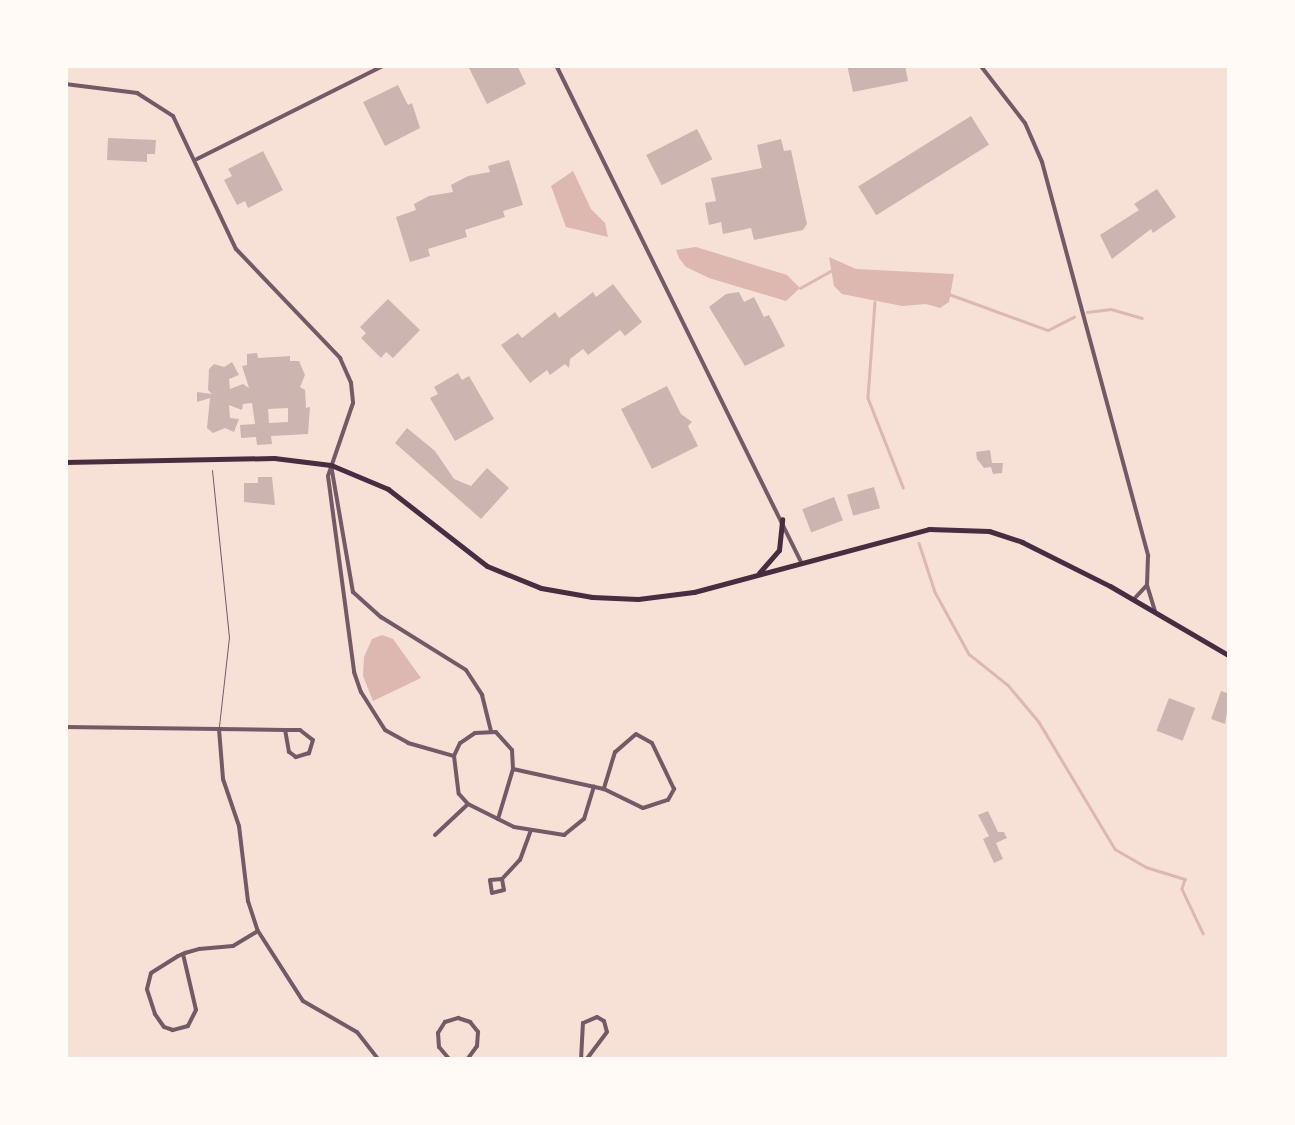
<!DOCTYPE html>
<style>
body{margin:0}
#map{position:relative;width:1295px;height:1125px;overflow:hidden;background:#f7e1d7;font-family:"DM Sans",sans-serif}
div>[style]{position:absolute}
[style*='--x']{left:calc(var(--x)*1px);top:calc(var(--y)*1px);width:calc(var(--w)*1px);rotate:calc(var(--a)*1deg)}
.water>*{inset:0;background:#dcb8b0}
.stream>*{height:2.5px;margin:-1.25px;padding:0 1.25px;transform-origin:1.25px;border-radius:1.25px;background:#dcb8b0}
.building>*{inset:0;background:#ccb4b1;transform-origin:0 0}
.service>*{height:1px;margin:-0.5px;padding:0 0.5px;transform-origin:0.5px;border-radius:0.5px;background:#755966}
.minor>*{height:4px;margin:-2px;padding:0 2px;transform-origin:2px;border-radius:2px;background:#755966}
.primary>*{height:5px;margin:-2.5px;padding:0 2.5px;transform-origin:2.5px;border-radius:2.5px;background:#4a2c40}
span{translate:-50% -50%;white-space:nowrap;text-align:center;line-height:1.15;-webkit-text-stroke:8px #fffaf5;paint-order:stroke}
.frame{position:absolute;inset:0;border:68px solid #fffaf5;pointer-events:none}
</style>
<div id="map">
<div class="water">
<div style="clip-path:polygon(573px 171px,591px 209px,605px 223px,608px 237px,566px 227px,551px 186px)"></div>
<div style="clip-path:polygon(696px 247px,787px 275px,800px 288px,786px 301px,709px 278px,686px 267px,679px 258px,676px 250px)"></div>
<div style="clip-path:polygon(829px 257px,856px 269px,954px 274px,949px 302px,940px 308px,926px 304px,902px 306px,842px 294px,834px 286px)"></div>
<div style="clip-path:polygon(382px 635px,393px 639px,421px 678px,373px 701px,363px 676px,364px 657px,372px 639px)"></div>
</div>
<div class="stream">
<div style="--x:800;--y:288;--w:38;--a:-29"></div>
<div style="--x:949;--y:294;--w:105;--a:20"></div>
<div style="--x:1048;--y:330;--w:29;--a:-27"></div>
<div style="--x:875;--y:302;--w:96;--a:94.2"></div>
<div style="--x:868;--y:398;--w:96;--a:68.5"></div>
<div style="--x:1087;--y:312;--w:24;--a:-7"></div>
<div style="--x:1111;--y:309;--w:32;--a:16"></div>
<div style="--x:919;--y:543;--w:52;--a:71.9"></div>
<div style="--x:935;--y:592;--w:71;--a:61.3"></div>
<div style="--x:969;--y:654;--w:50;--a:38.5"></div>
<div style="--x:1008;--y:685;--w:48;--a:50"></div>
<div style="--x:1039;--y:722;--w:148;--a:59.1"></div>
<div style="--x:1115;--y:849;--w:36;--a:30"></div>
<div style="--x:1146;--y:867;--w:41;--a:17.1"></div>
<div style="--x:1185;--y:879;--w:10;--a:107"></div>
<div style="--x:1182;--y:889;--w:49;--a:64.5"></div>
</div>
<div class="building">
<div style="clip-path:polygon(517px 65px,526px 84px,487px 104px,468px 66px)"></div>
<div style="clip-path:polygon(847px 65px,905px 65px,908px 81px,853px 92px)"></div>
<div style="clip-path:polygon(398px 85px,408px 105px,412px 103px,420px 128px,385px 146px,363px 102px)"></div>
<div style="left:971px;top:116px;width:34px;height:133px;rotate:58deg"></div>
<div style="left:697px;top:129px;width:34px;height:57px;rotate:63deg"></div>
<div style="clip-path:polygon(108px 138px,156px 140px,155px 154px,147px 154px,147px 162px,107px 160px)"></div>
<div style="clip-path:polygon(781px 139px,784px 151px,791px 150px,807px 224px,803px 230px,754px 240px,751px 228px,723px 234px,721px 222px,709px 225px,705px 203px,716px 201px,711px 178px,762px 168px,757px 145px)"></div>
<div style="clip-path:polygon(263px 151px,283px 190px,248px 208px,245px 201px,237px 205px,224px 180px,232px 176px,228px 169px)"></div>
<div style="clip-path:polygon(509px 160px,523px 205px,503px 211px,505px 217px,465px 230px,467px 237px,428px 249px,430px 256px,410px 262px,396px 217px,416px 210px,414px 204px,429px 196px,453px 192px,451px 185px,468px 176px,490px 172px,488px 166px)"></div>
<div style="clip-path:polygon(1157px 189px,1176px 217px,1153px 233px,1151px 229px,1112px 259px,1100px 235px,1139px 210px,1134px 204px)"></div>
<div style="clip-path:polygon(613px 284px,642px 322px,625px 336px,620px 330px,588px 355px,583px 349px,570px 359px,569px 368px,565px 364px,550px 375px,547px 370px,530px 383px,501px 345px,518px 333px,522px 338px,555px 312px,559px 318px,593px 292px,596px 297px)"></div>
<div style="clip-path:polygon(739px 292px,744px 302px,754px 297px,764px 317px,769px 315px,785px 346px,745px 366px,709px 307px,726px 294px)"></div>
<div style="clip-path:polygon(388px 299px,420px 330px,393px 358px,386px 352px,381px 358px,361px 338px,366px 333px,360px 327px)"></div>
<div style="clip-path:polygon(evenodd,257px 353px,258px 358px,290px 356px,290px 361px,299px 361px,305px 375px,300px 387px,305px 390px,306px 408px,310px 407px,308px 434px,271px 436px,272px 444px,257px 445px,256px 437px,241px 438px,240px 425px,255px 424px,252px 403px,243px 404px,242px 410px,229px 405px,230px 418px,239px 419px,234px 432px,225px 428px,213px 433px,207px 428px,210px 398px,197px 402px,197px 392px,212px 394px,208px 390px,209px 369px,214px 364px,224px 367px,232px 362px,239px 375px,229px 379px,230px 389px,243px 384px,249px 388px,242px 366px,247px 365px,247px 354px,257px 353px,288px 408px,288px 422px,269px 423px,268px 409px,288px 408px)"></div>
<div style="clip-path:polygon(458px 373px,462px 380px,469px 376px,494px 419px,455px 441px,430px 398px,438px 394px,434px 387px)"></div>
<div style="clip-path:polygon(667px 386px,681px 414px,692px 422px,688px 426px,698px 446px,652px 469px,621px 409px)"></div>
<div style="clip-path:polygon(407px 428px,435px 451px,454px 479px,471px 486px,487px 468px,509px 488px,481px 519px,395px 443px)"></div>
<div style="clip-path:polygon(990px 450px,992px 463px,1003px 463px,1002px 473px,993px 474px,991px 467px,984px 468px,977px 459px,976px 452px)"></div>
<div style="clip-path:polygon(258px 477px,272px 477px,275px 505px,244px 502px,244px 483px,258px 483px)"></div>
<div style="left:874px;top:487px;width:22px;height:28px;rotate:74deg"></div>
<div style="left:834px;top:497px;width:25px;height:34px;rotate:69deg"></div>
<div style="clip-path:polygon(1221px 691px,1230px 694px,1225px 724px,1211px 719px)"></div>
<div style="left:1169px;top:698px;width:28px;height:35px;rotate:21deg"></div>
<div style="clip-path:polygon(988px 811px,998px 832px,1004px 832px,1007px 838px,996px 843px,1003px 859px,994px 863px,983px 839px,989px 836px,978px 815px)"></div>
</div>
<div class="service">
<div style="--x:212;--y:470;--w:168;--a:84.2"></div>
<div style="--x:229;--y:637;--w:90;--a:96.4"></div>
</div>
<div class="minor">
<div style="--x:556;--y:65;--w:556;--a:63.76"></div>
<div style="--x:980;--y:65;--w:73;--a:52.2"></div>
<div style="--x:1025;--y:123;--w:43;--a:66.4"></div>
<div style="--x:1042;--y:162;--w:408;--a:74.9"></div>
<div style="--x:1148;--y:556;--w:29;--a:92"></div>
<div style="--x:1147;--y:585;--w:27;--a:73"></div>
<div style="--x:65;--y:84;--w:73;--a:7.1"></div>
<div style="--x:137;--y:93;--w:43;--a:32.6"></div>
<div style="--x:173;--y:116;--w:147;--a:64.7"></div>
<div style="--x:236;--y:249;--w:151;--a:46.3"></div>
<div style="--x:340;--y:358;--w:27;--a:66"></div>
<div style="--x:351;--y:383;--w:20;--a:84"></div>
<div style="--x:353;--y:403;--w:77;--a:108.9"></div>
<div style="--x:328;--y:476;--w:198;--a:82.4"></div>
<div style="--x:354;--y:672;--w:21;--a:71"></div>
<div style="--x:361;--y:692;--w:45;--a:57.7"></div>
<div style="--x:385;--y:730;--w:26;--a:29"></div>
<div style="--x:408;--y:743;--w:48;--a:15.8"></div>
<div style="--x:197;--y:159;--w:210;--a:-26.6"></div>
<div style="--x:331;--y:465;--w:129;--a:80.2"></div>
<div style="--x:353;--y:592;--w:38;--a:42"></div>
<div style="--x:381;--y:617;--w:100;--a:31.9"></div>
<div style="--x:466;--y:670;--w:30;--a:57"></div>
<div style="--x:482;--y:695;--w:37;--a:76"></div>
<div style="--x:1134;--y:599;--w:19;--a:-47"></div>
<div style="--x:65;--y:727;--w:154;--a:0.7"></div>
<div style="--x:219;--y:729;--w:66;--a:0.9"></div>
<div style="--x:285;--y:730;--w:15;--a:0"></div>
<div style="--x:300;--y:730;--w:16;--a:38"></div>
<div style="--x:313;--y:740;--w:14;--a:107"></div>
<div style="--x:309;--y:753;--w:14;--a:163"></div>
<div style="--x:296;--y:757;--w:9;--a:-144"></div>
<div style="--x:289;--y:752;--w:22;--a:-100"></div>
<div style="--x:219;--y:729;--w:50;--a:85.4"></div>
<div style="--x:223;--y:779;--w:50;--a:71.2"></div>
<div style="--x:239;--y:826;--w:76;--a:83.2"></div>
<div style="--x:248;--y:901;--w:32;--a:72"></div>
<div style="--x:258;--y:931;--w:83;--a:57.3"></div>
<div style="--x:303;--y:1001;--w:62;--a:29.9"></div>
<div style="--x:357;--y:1032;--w:36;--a:52"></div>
<div style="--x:513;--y:769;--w:93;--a:12.4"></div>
<div style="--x:604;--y:789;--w:43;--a:26"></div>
<div style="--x:643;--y:808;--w:26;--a:-18"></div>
<div style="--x:668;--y:800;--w:13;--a:-61"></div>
<div style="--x:674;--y:789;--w:51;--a:-115.6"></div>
<div style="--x:652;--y:743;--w:18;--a:-151"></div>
<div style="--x:636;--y:734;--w:28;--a:139"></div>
<div style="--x:615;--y:752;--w:39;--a:107"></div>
<div style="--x:498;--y:819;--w:52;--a:-73.3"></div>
<div style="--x:513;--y:769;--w:19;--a:-93"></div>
<div style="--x:512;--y:750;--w:24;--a:-132"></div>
<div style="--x:496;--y:732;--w:21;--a:177"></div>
<div style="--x:475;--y:733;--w:18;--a:146"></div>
<div style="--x:460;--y:743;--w:14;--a:115"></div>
<div style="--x:454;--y:756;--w:38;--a:83"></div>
<div style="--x:459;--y:794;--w:13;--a:48"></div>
<div style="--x:468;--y:804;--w:51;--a:26.6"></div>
<div style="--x:514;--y:827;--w:51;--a:9.1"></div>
<div style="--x:564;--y:835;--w:26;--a:-39"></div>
<div style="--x:584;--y:819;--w:34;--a:-73"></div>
<div style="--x:435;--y:835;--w:45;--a:-43.2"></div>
<div style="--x:502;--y:879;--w:11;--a:80"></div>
<div style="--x:504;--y:890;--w:12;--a:166"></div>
<div style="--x:492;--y:893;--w:13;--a:-99"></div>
<div style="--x:490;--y:880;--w:12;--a:-5"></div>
<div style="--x:502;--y:879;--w:26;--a:-47"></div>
<div style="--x:520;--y:860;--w:30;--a:-70"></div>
<div style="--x:183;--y:954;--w:57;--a:76.9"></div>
<div style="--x:196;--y:1010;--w:18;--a:117"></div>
<div style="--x:188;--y:1026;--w:16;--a:165"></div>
<div style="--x:173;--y:1030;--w:9;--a:-162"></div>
<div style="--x:164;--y:1027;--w:16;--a:-125"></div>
<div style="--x:155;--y:1014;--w:26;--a:-108"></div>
<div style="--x:147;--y:989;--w:16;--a:-76"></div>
<div style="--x:151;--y:973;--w:32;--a:-32"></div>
<div style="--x:178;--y:956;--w:8;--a:-23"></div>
<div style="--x:185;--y:953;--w:15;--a:-16"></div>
<div style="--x:199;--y:949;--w:34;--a:-5"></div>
<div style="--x:233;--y:946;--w:29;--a:-31"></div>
<div style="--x:450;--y:1060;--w:17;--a:-130"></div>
<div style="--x:439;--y:1047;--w:14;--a:-94"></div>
<div style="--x:438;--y:1033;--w:13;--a:-58"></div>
<div style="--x:445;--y:1022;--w:14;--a:-17"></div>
<div style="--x:458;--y:1018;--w:13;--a:18"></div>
<div style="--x:470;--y:1022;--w:13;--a:51"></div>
<div style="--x:478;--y:1032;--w:14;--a:94"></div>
<div style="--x:477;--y:1046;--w:17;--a:126"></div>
<div style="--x:581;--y:1060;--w:37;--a:-87"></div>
<div style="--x:583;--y:1023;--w:15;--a:-23"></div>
<div style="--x:597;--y:1017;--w:8;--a:30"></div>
<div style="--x:604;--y:1021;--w:11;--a:75"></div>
<div style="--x:607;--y:1032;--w:35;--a:127"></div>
</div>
<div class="primary">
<div style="--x:65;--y:462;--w:209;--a:-1.1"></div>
<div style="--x:274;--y:458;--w:57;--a:7"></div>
<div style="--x:331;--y:465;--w:62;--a:22.8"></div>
<div style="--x:388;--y:489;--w:125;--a:37.9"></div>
<div style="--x:487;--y:566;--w:58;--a:22.2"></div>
<div style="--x:541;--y:588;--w:52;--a:10"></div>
<div style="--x:592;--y:597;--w:46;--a:2.5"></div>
<div style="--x:638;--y:599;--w:56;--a:-7.1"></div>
<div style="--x:694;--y:592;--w:243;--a:-15"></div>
<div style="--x:929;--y:529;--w:60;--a:1.9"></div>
<div style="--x:989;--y:531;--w:35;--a:18"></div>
<div style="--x:1022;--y:542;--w:98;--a:26.6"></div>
<div style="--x:1110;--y:586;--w:139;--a:30.3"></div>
<div style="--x:759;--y:573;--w:30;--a:-49"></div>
<div style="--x:779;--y:550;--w:31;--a:-84"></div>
</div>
<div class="frame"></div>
</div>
